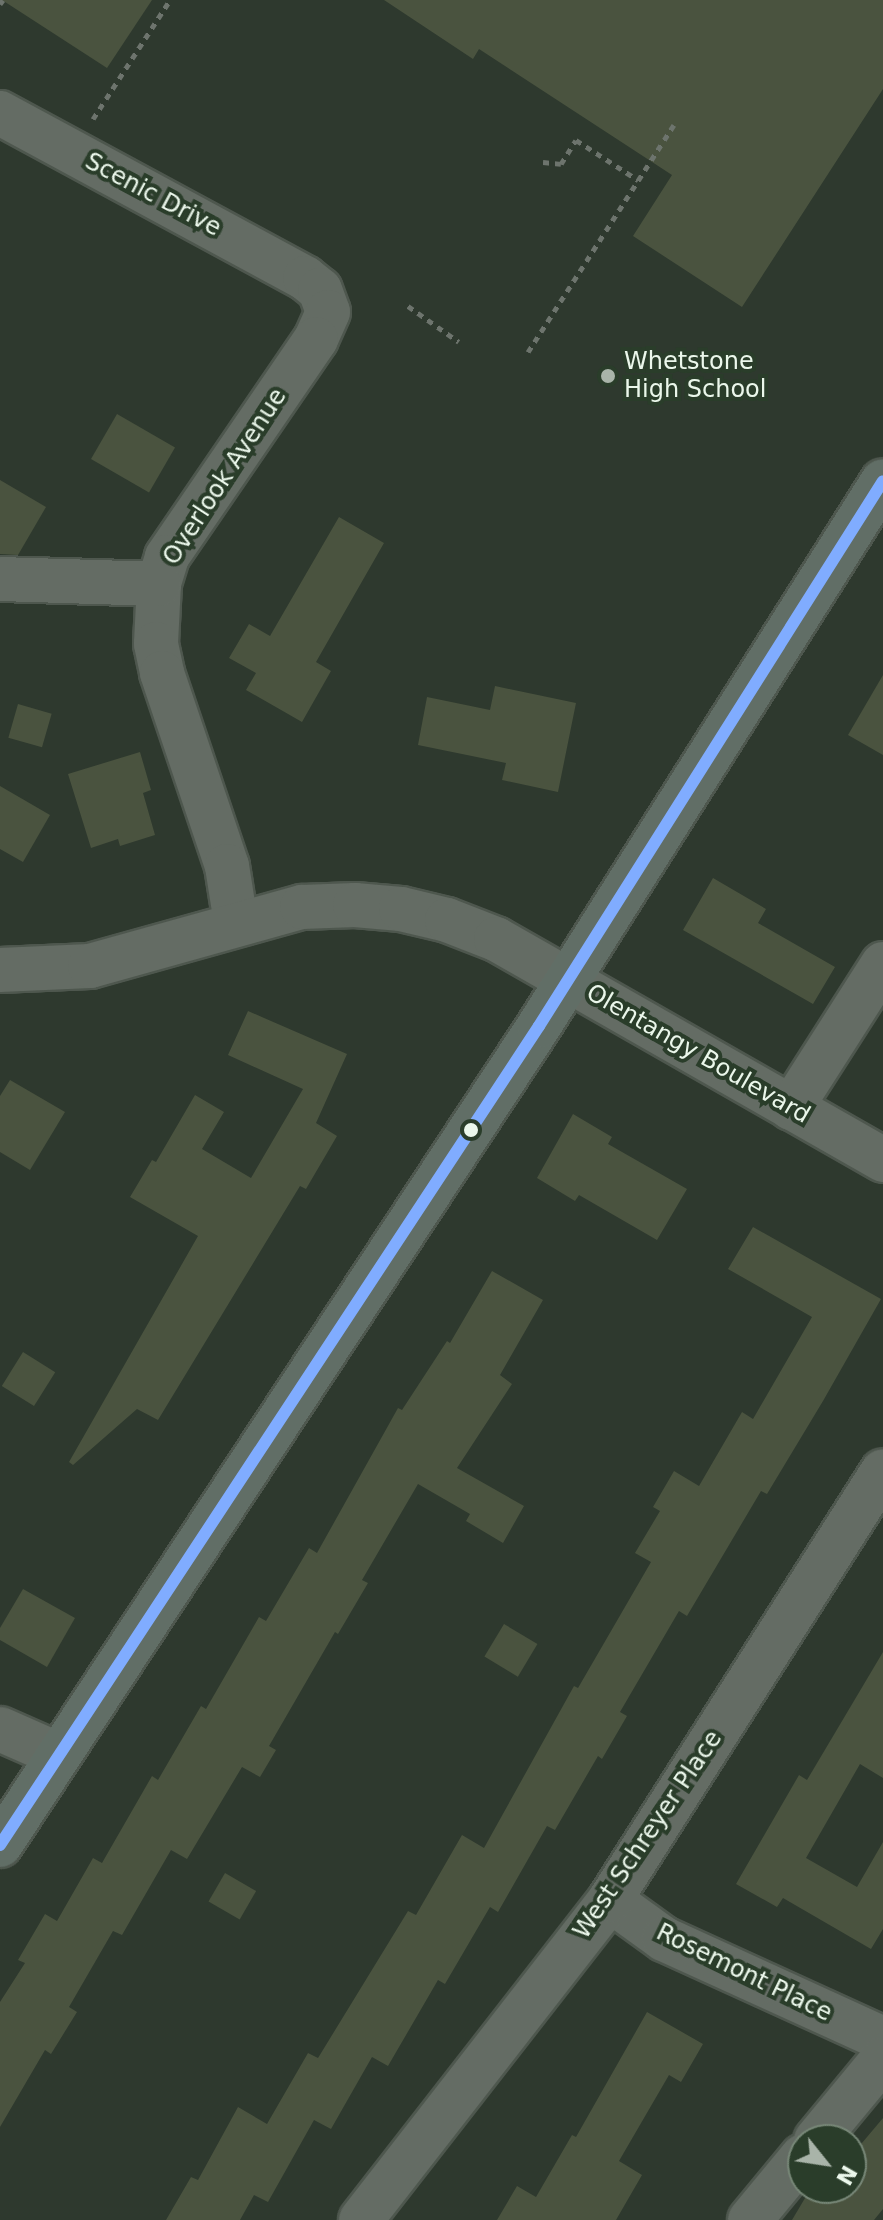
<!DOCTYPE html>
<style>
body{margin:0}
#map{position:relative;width:883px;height:2220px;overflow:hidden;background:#2e392e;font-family:"DejaVu Sans",sans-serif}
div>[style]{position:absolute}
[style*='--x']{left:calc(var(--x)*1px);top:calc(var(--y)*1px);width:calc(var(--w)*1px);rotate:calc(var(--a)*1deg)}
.building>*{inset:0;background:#4a533f;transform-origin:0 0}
.path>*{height:5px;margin-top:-2.5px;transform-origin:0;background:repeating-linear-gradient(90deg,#6d746d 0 6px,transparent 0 12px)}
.roads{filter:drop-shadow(2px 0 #4e574e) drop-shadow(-2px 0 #4e574e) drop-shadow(0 2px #4e574e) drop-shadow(0 -2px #4e574e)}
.minor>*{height:44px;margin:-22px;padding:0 22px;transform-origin:22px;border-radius:22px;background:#646c64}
.major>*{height:44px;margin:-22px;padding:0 22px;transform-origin:22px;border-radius:22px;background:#616e66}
.bus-1>*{height:12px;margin:-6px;padding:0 6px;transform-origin:6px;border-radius:6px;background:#80acff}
.dots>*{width:22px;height:22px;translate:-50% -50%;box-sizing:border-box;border:4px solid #2a3d2a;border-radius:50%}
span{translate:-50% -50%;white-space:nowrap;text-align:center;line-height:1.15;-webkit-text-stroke:8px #2a3d2a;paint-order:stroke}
.street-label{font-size:24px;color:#ebf7eb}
.poi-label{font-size:24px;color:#ebf7eb}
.left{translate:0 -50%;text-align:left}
.north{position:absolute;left:787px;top:2124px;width:80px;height:80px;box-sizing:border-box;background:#2a3d2a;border:2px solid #778777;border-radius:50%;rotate:120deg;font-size:22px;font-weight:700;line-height:32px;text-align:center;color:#ebf7eb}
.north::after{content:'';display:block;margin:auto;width:28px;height:36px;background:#a9b4a9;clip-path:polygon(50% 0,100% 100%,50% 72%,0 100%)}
</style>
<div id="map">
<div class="building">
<div style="clip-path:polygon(2px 0,152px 0,107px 68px)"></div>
<div style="clip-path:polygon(384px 0,883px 0,883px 89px,742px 307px,633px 236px,672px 175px,479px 49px,473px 59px)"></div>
<div style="left:117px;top:414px;width:67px;height:52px;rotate:30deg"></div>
<div style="clip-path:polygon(0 480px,46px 507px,18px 555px,0 554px)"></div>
<div style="clip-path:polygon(339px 517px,384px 543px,316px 662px,331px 671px,302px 722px,246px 690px,256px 673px,229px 658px,249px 624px,270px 636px)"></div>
<div style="clip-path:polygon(883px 675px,883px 755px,848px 735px)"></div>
<div style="clip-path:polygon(495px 686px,576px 703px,558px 792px,502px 780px,506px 763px,418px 745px,427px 697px,490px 710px)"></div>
<div style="left:18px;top:704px;width:35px;height:35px;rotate:16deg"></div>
<div style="clip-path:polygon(140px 752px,151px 790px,143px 793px,155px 835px,120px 846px,118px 839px,91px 848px,68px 774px)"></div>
<div style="clip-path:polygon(0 786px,50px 815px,23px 862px,0 849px)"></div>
<div style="clip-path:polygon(713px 878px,766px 909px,758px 923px,835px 967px,813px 1004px,683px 930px)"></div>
<div style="clip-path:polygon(248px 1011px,347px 1054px,316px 1123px,337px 1136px,306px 1189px,300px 1186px,158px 1420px,137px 1409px,73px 1465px,69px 1462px,198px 1236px,130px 1197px,152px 1160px,156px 1162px,195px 1095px,224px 1112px,202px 1149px,251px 1178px,303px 1089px,228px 1055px)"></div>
<div style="clip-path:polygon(10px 1080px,65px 1112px,30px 1170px,0 1152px,0 1096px)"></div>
<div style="clip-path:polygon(573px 1114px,612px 1137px,608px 1144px,687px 1189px,657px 1240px,579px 1195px,575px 1201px,537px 1178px)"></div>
<div style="clip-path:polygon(753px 1227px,881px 1299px,823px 1401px,767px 1494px,761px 1491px,687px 1616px,679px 1611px,620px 1712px,627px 1716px,602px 1759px,598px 1756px,555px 1830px,547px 1826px,498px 1912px,490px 1907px,445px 1984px,438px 1980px,388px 2066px,372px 2057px,331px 2129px,314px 2120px,268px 2202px,254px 2195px,240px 2220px,166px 2220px,191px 2177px,198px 2180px,238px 2107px,267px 2124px,308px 2053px,318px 2058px,408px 1911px,416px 1915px,462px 1835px,484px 1848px,574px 1686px,578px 1688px,651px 1562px,635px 1553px,660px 1511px,653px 1507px,674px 1471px,699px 1486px,742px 1412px,753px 1419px,812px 1317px,728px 1269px)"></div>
<div style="clip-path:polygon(492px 1271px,543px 1300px,500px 1375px,512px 1384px,457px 1468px,524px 1506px,503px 1543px,466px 1521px,470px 1514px,418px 1484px,362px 1580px,368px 1583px,338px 1634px,335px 1632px,269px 1746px,276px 1750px,260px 1777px,242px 1767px,187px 1859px,171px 1850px,122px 1935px,113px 1931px,69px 2007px,77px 2012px,51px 2054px,45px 2050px,0 2127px,0 2002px,25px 1963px,18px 1960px,45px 1914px,57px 1921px,93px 1858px,102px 1863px,152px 1776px,158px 1780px,201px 1706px,206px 1709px,259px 1617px,266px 1621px,309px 1548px,317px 1553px,398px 1408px,402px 1410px,447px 1341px,450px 1343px)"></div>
<div style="left:23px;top:1352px;width:38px;height:40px;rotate:32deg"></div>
<div style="clip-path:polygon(23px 1589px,75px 1618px,47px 1667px,0 1640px,0 1628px)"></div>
<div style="left:504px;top:1624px;width:39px;height:38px;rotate:31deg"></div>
<div style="clip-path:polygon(883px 1652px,883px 1778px,860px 1764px,806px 1858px,857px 1887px,883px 1842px,883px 1929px,871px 1949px,783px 1898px,777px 1907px,736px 1884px,799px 1775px,807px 1780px)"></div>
<div style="left:225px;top:1873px;width:36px;height:33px;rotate:30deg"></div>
<div style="clip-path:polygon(647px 2012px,703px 2044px,681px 2082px,669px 2075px,619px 2161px,642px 2175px,616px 2220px,497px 2220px,517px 2186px,536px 2197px,572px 2135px,576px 2137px)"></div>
<div style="clip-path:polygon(883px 2118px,883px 2209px,874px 2220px,792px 2220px,811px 2188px,851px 2188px,851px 2156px)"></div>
</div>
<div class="path">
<div style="--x:0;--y:4;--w:5;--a:-53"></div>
<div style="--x:93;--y:119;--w:142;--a:-57.1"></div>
<div style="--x:543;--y:162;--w:18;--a:6"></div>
<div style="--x:561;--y:164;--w:28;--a:-58"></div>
<div style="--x:576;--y:140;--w:74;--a:32.8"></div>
<div style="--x:408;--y:306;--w:62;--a:35.2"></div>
<div style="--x:528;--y:352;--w:270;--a:-57.3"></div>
</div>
<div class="roads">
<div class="minor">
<div style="--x:0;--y:113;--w:347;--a:28.4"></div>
<div style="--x:305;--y:278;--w:19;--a:39"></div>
<div style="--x:320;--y:290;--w:23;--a:70"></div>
<div style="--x:328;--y:312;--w:30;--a:114"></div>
<div style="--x:316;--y:339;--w:264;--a:124.4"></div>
<div style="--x:167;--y:557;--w:28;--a:107"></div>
<div style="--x:159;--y:584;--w:60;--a:92.9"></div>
<div style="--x:156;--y:644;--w:30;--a:78"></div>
<div style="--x:162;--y:673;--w:204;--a:71.4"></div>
<div style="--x:227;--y:866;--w:58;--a:81"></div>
<div style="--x:0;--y:579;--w:159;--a:1.8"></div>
<div style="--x:0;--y:970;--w:90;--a:-2.5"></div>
<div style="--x:90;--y:966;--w:220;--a:-15.6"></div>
<div style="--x:302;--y:907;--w:53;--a:-2.2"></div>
<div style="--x:355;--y:905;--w:46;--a:5"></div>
<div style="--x:401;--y:909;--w:47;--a:13.4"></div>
<div style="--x:447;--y:920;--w:53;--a:21.2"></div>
<div style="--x:496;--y:939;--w:446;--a:29.7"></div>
<div style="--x:791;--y:1108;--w:171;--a:-57.4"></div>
<div style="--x:0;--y:1729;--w:64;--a:23.8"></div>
<div style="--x:610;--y:1900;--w:67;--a:35.8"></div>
<div style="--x:664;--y:1939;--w:241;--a:24.5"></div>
<div style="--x:816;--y:2140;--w:105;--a:-50.4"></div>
<div style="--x:361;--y:2220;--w:405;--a:-52.1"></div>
<div style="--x:610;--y:1900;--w:508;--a:-57.53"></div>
<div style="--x:750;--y:2220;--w:83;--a:-50.4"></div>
</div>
<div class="major">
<div style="--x:0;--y:1845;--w:980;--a:-56.65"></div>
<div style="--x:539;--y:1026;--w:644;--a:-57.74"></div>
</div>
</div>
<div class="bus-1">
<div style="--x:0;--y:1845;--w:980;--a:-56.65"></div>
<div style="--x:539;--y:1026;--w:644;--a:-57.74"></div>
</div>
<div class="dots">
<div style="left:608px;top:376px;background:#a9b4a9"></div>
<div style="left:471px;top:1130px;background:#ebf7eb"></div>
</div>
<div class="street-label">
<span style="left:153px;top:195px;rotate:28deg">Scenic Drive</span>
<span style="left:225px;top:477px;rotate:-57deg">Overlook Avenue</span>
<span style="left:698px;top:1054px;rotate:30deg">Olentangy Boulevard</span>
<span style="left:648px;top:1835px;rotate:-56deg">West Schreyer Place</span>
<span style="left:744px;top:1973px;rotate:26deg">Rosemont Place</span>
</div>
<div class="poi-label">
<span class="left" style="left:624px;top:376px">Whetstone<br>High School</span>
</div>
<div class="north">N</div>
</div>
